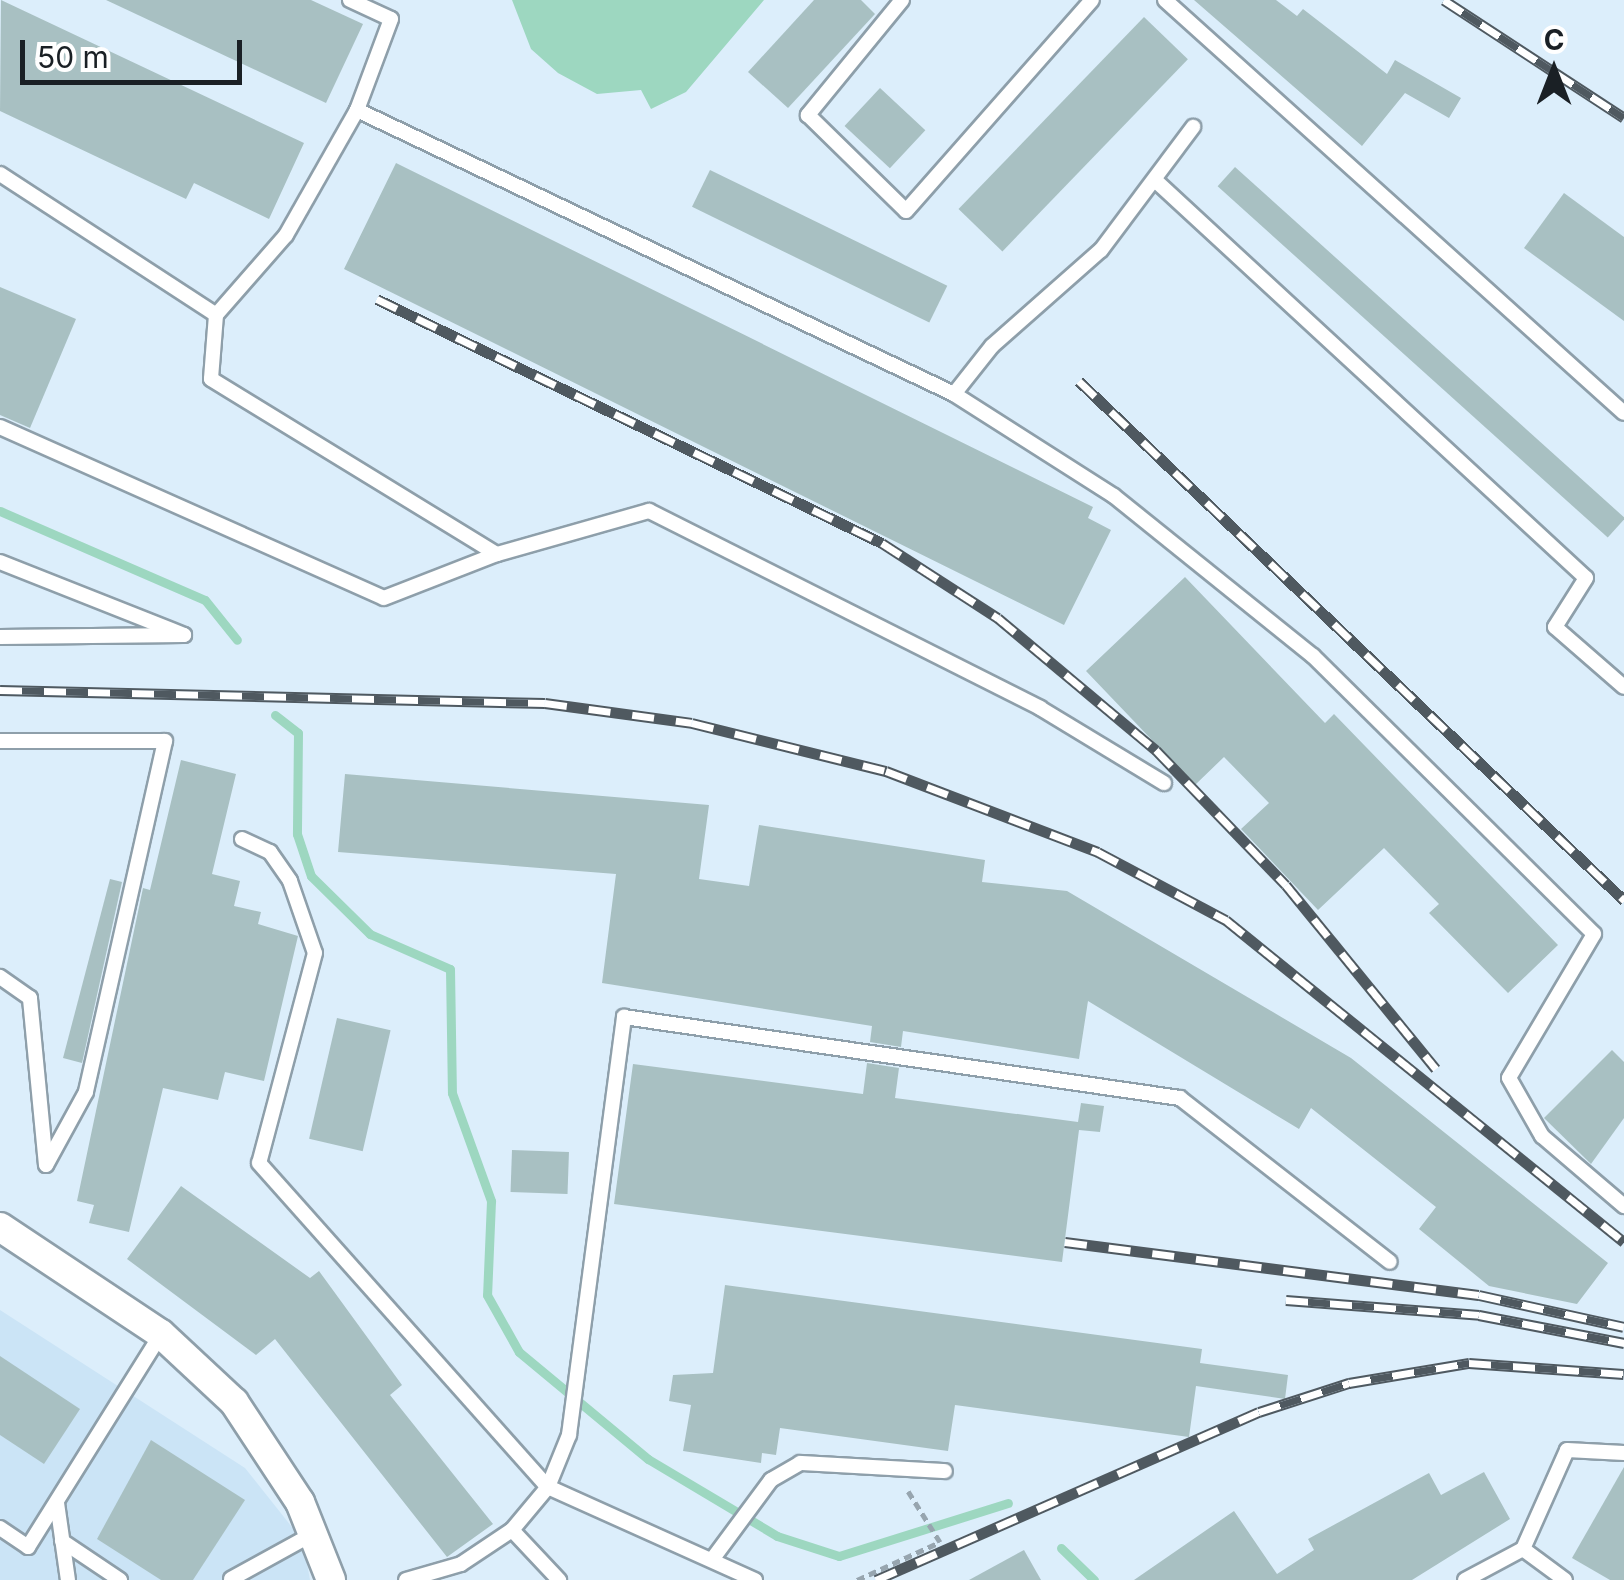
<!DOCTYPE html>
<meta charset="utf-8">
<style>
body{margin:0}
#map{position:relative;width:1624px;height:1580px;overflow:hidden;background:#dceefb;font-family:Inter,sans-serif}
div>[style]{position:absolute}
[style*='--x']{left:calc(var(--x)*1px);top:calc(var(--y)*1px);width:calc(var(--w)*1px);rotate:calc(var(--a)*1deg)}
.built>*{inset:0;background:#cbe4f6}
.water>*{inset:0;background:#9dd7c0}
.stream>*{height:9px;margin:-4.5px;padding:0 4.5px;transform-origin:4.5px;border-radius:4.5px;background:#9dd7c0}
.building>*{inset:0;background:#a8c0c2;transform-origin:0 0}
.path>*{height:5px;margin-top:-2.5px;transform-origin:0;background:repeating-linear-gradient(90deg,#97a5af 0 8px,transparent 0 13px)}
.roads{filter:drop-shadow(2px 0 #8e9faa) drop-shadow(-2px 0 #8e9faa) drop-shadow(0 2px #8e9faa) drop-shadow(0 -2px #8e9faa)}
.service>*{height:14px;margin:-7px;padding:0 7px;transform-origin:7px;border-radius:7px;background:#fff}
.minor>*{height:28px;margin:-14px;padding:0 14px;transform-origin:14px;border-radius:14px;background:#fff}
.rail>*{height:11px;margin-top:-5.5px;transform-origin:0;background:repeating-linear-gradient(90deg,#fff 0 22px,#4f5960 0 44px);box-sizing:border-box;border-block:2px solid #4f5960}
span{translate:-50% -50%;white-space:nowrap;text-align:center;line-height:1.15;-webkit-text-stroke:10px #fff;paint-order:stroke}
.north{position:absolute;left:1504px;top:20px;width:100px;height:100px;-webkit-text-stroke:8px #fff;paint-order:stroke;rotate:0deg;font-size:28px;font-weight:700;line-height:40px;text-align:center;color:#1a2025}
.north::after{content:'';display:block;margin:auto;width:35px;height:45px;background:#1a2025;clip-path:polygon(50% 0,100% 100%,50% 72%,0 100%)}
.scale{position:absolute;left:20px;top:40px;width:222px;height:45px;box-sizing:border-box;border:5px solid #1a2025;border-top:0;padding-left:12px;font-size:30px;line-height:35px;white-space:nowrap;color:#1a2025;-webkit-text-stroke:8px #fff;paint-order:stroke}
</style>
<div id="map">
<div class="built">
<div style="clip-path:polygon(0 1310px,245px 1468px,303px 1541px,310px 1580px,0 1580px)"></div>
</div>
<div class="water">
<div style="clip-path:polygon(512px 0,764px 0,686px 92px,651px 109px,641px 90px,597px 94px,558px 73px,531px 49px)"></div>
</div>
<div class="stream">
<div style="--x:0;--y:511;--w:223;--a:23.5"></div>
<div style="--x:205;--y:600;--w:51;--a:51.3"></div>
<div style="--x:275;--y:715;--w:29;--a:38"></div>
<div style="--x:298;--y:733;--w:101;--a:90.6"></div>
<div style="--x:297;--y:834;--w:44;--a:71.6"></div>
<div style="--x:311;--y:876;--w:83;--a:44.5"></div>
<div style="--x:370;--y:934;--w:87;--a:23.6"></div>
<div style="--x:450;--y:969;--w:124;--a:89.1"></div>
<div style="--x:452;--y:1093;--w:115;--a:70.1"></div>
<div style="--x:491;--y:1201;--w:94;--a:92.4"></div>
<div style="--x:487;--y:1295;--w:65;--a:60.7"></div>
<div style="--x:519;--y:1352;--w:168;--a:39.7"></div>
<div style="--x:648;--y:1459;--w:150;--a:30.8"></div>
<div style="--x:777;--y:1536;--w:65;--a:17.9"></div>
<div style="--x:839;--y:1556;--w:177;--a:-17.4"></div>
<div style="--x:1061;--y:1548;--w:46;--a:44.1"></div>
</div>
<div class="building">
<div style="clip-path:polygon(1px 0,304px 143px,269px 219px,194px 183px,186px 199px,0 111px)"></div>
<div style="clip-path:polygon(106px 0,311px 0,363px 24px,326px 103px)"></div>
<div style="clip-path:polygon(814px 0,861px 0,875px 14px,788px 108px,748px 72px)"></div>
<div style="clip-path:polygon(1194px 0,1276px 0,1297px 16px,1303px 9px,1387px 74px,1395px 60px,1461px 98px,1449px 118px,1405px 93px,1362px 146px)"></div>
<div style="left:1144px;top:17px;width:61px;height:267px;rotate:44deg"></div>
<div style="left:880px;top:88px;width:62px;height:52px;rotate:43deg"></div>
<div style="clip-path:polygon(396px 163px,1093px 507px,1088px 518px,1111px 530px,1064px 625px,344px 269px)"></div>
<div style="left:1235px;top:167px;width:525px;height:26px;rotate:42deg"></div>
<div style="left:710px;top:170px;width:264px;height:41px;rotate:26deg"></div>
<div style="clip-path:polygon(1564px 193px,1624px 237px,1624px 321px,1524px 248px)"></div>
<div style="clip-path:polygon(0 287px,76px 319px,30px 428px,0 415px)"></div>
<div style="clip-path:polygon(1185px 577px,1325px 723px,1334px 714px,1558px 945px,1508px 993px,1429px 913px,1439px 904px,1384px 848px,1318px 910px,1241px 829px,1269px 803px,1224px 757px,1195px 785px,1086px 671px)"></div>
<div style="clip-path:polygon(181px 760px,236px 774px,212px 874px,240px 881px,234px 906px,261px 912px,258px 924px,298px 936px,264px 1081px,225px 1072px,218px 1100px,163px 1088px,129px 1232px,89px 1223px,94px 1205px,77px 1201px,143px 888px,150px 890px)"></div>
<div style="clip-path:polygon(345px 774px,709px 805px,699px 879px,749px 886px,759px 825px,985px 860px,982px 882px,1067px 891px,1351px 1058px,1608px 1263px,1577px 1304px,1489px 1286px,1419px 1229px,1436px 1207px,1311px 1108px,1299px 1129px,1088px 1001px,1079px 1059px,903px 1031px,901px 1047px,870px 1042px,872px 1026px,602px 983px,616px 874px,338px 852px)"></div>
<div style="clip-path:polygon(110px 879px,122px 882px,82px 1063px,63px 1058px)"></div>
<div style="left:337px;top:1018px;width:55px;height:124px;rotate:13deg"></div>
<div style="clip-path:polygon(1612px 1050px,1624px 1062px,1624px 1118px,1591px 1164px,1544px 1118px)"></div>
<div style="clip-path:polygon(867px 1063px,899px 1068px,895px 1098px,1078px 1122px,1081px 1103px,1104px 1106px,1100px 1132px,1079px 1130px,1062px 1262px,614px 1204px,633px 1064px,863px 1094px)"></div>
<div style="left:512px;top:1150px;width:57px;height:42px;rotate:2deg"></div>
<div style="clip-path:polygon(181px 1186px,310px 1278px,319px 1271px,402px 1385px,390px 1395px,493px 1524px,447px 1557px,275px 1339px,256px 1355px,127px 1259px)"></div>
<div style="clip-path:polygon(725px 1285px,1202px 1349px,1200px 1363px,1288px 1375px,1285px 1399px,1196px 1386px,1189px 1437px,955px 1405px,948px 1451px,780px 1428px,776px 1455px,762px 1453px,761px 1463px,683px 1451px,691px 1405px,669px 1401px,673px 1375px,713px 1373px)"></div>
<div style="clip-path:polygon(0 1356px,80px 1409px,44px 1464px,0 1435px)"></div>
<div style="clip-path:polygon(151px 1440px,245px 1500px,193px 1580px,161px 1580px,97px 1539px)"></div>
<div style="clip-path:polygon(1624px 1467px,1624px 1580px,1610px 1580px,1572px 1558px)"></div>
<div style="clip-path:polygon(1484px 1472px,1510px 1519px,1412px 1580px,1134px 1580px,1234px 1511px,1277px 1574px,1314px 1550px,1308px 1539px,1429px 1473px,1441px 1495px)"></div>
<div style="clip-path:polygon(1024px 1550px,1041px 1580px,969px 1580px)"></div>
</div>
<div class="path">
<div style="--x:857;--y:1580;--w:91;--a:-24.6"></div>
<div style="--x:940;--y:1542;--w:60;--a:-122.1"></div>
</div>
<div class="roads">
<div class="service">
<div style="--x:350;--y:0;--w:45;--a:24.9"></div>
<div style="--x:391;--y:19;--w:97;--a:110.5"></div>
<div style="--x:357;--y:110;--w:661;--a:25.44"></div>
<div style="--x:954;--y:394;--w:190;--a:32.5"></div>
<div style="--x:1114;--y:496;--w:255;--a:38.8"></div>
<div style="--x:1313;--y:656;--w:395;--a:44.7"></div>
<div style="--x:1594;--y:934;--w:167;--a:120.6"></div>
<div style="--x:1509;--y:1078;--w:67;--a:60.4"></div>
<div style="--x:1542;--y:1136;--w:108;--a:40.5"></div>
<div style="--x:902;--y:0;--w:149;--a:129.3"></div>
<div style="--x:808;--y:115;--w:137;--a:44.4"></div>
<div style="--x:906;--y:211;--w:281;--a:-48.6"></div>
<div style="--x:1165;--y:0;--w:617;--a:41.98"></div>
<div style="--x:0;--y:174;--w:258;--a:33.1"></div>
<div style="--x:216;--y:315;--w:64;--a:94.5"></div>
<div style="--x:211;--y:379;--w:335;--a:31.5"></div>
<div style="--x:497;--y:554;--w:158;--a:-15.8"></div>
<div style="--x:649;--y:511;--w:438;--a:26.7"></div>
<div style="--x:1040;--y:708;--w:145;--a:31.2"></div>
<div style="--x:1156;--y:181;--w:585;--a:42.71"></div>
<div style="--x:1586;--y:578;--w:58;--a:122.3"></div>
<div style="--x:1555;--y:627;--w:91;--a:41"></div>
<div style="--x:216;--y:315;--w:106;--a:-48.8"></div>
<div style="--x:286;--y:235;--w:144;--a:-60.4"></div>
<div style="--x:954;--y:394;--w:61;--a:-51.6"></div>
<div style="--x:992;--y:346;--w:145;--a:-41.4"></div>
<div style="--x:1101;--y:250;--w:154;--a:-53.2"></div>
<div style="--x:0;--y:427;--w:420;--a:24"></div>
<div style="--x:384;--y:598;--w:121;--a:-21.3"></div>
<div style="--x:0;--y:562;--w:198;--a:21.6"></div>
<div style="--x:184;--y:635;--w:184;--a:179.4"></div>
<div style="--x:0;--y:741;--w:165;--a:0"></div>
<div style="--x:165;--y:741;--w:360;--a:102.7"></div>
<div style="--x:86;--y:1092;--w:83;--a:118.7"></div>
<div style="--x:46;--y:1165;--w:168;--a:-95.5"></div>
<div style="--x:30;--y:998;--w:37;--a:-145"></div>
<div style="--x:242;--y:839;--w:31;--a:25"></div>
<div style="--x:270;--y:852;--w:35;--a:55"></div>
<div style="--x:290;--y:881;--w:76;--a:70.9"></div>
<div style="--x:315;--y:953;--w:217;--a:104.9"></div>
<div style="--x:259;--y:1163;--w:434;--a:48.3"></div>
<div style="--x:548;--y:1487;--w:227;--a:24.2"></div>
<div style="--x:57;--y:1503;--w:78;--a:81.9"></div>
<div style="--x:0;--y:1528;--w:34;--a:34"></div>
<div style="--x:28;--y:1547;--w:251;--a:-58"></div>
<div style="--x:512;--y:1530;--w:56;--a:-50.1"></div>
<div style="--x:548;--y:1487;--w:56;--a:-68"></div>
<div style="--x:569;--y:1435;--w:422;--a:-82.5"></div>
<div style="--x:624;--y:1017;--w:562;--a:8.29"></div>
<div style="--x:1180;--y:1098;--w:266;--a:38"></div>
<div style="--x:62;--y:1541;--w:70;--a:33.9"></div>
<div style="--x:1523;--y:1549;--w:52;--a:36.4"></div>
<div style="--x:714;--y:1557;--w:96;--a:-53.5"></div>
<div style="--x:771;--y:1480;--w:34;--a:-30"></div>
<div style="--x:800;--y:1463;--w:145;--a:3.2"></div>
<div style="--x:231;--y:1579;--w:94;--a:-28.8"></div>
<div style="--x:406;--y:1580;--w:57;--a:-16.2"></div>
<div style="--x:461;--y:1564;--w:61;--a:-33.7"></div>
<div style="--x:512;--y:1530;--w:69;--a:46.8"></div>
<div style="--x:1465;--y:1580;--w:66;--a:-28.1"></div>
<div style="--x:1523;--y:1549;--w:108;--a:-66"></div>
<div style="--x:1567;--y:1450;--w:57;--a:3"></div>
</div>
<div class="minor">
<div style="--x:0;--y:1227;--w:193;--a:33.6"></div>
<div style="--x:161;--y:1334;--w:100;--a:43"></div>
<div style="--x:234;--y:1402;--w:120;--a:56.6"></div>
<div style="--x:300;--y:1502;--w:84;--a:68.3"></div>
</div>
</div>
<div class="rail">
<div style="--x:1444;--y:0;--w:215;--a:33.2"></div>
<div style="--x:377;--y:299;--w:561;--a:25.79"></div>
<div style="--x:882;--y:543;--w:138;--a:32.9"></div>
<div style="--x:998;--y:618;--w:206;--a:39.9"></div>
<div style="--x:1156;--y:750;--w:187;--a:46.1"></div>
<div style="--x:1286;--y:885;--w:237;--a:50.8"></div>
<div style="--x:1079;--y:381;--w:753;--a:43.6"></div>
<div style="--x:0;--y:690;--w:545;--a:1.37"></div>
<div style="--x:545;--y:703;--w:148;--a:7.7"></div>
<div style="--x:692;--y:723;--w:200;--a:13.9"></div>
<div style="--x:886;--y:771;--w:227;--a:20.9"></div>
<div style="--x:1098;--y:852;--w:145;--a:28"></div>
<div style="--x:1226;--y:920;--w:512;--a:38.97"></div>
<div style="--x:1065;--y:1242;--w:417;--a:7.3"></div>
<div style="--x:1479;--y:1295;--w:148;--a:12.4"></div>
<div style="--x:1286;--y:1300;--w:194;--a:4.4"></div>
<div style="--x:1479;--y:1315;--w:148;--a:10.9"></div>
<div style="--x:876;--y:1580;--w:418;--a:-23.7"></div>
<div style="--x:1259;--y:1412;--w:95;--a:-17.9"></div>
<div style="--x:1349;--y:1383;--w:122;--a:-9.5"></div>
<div style="--x:1469;--y:1363;--w:155;--a:4.1"></div>
</div>
<div class="north">С</div>
<div class="scale">50 m</div>
</div>
